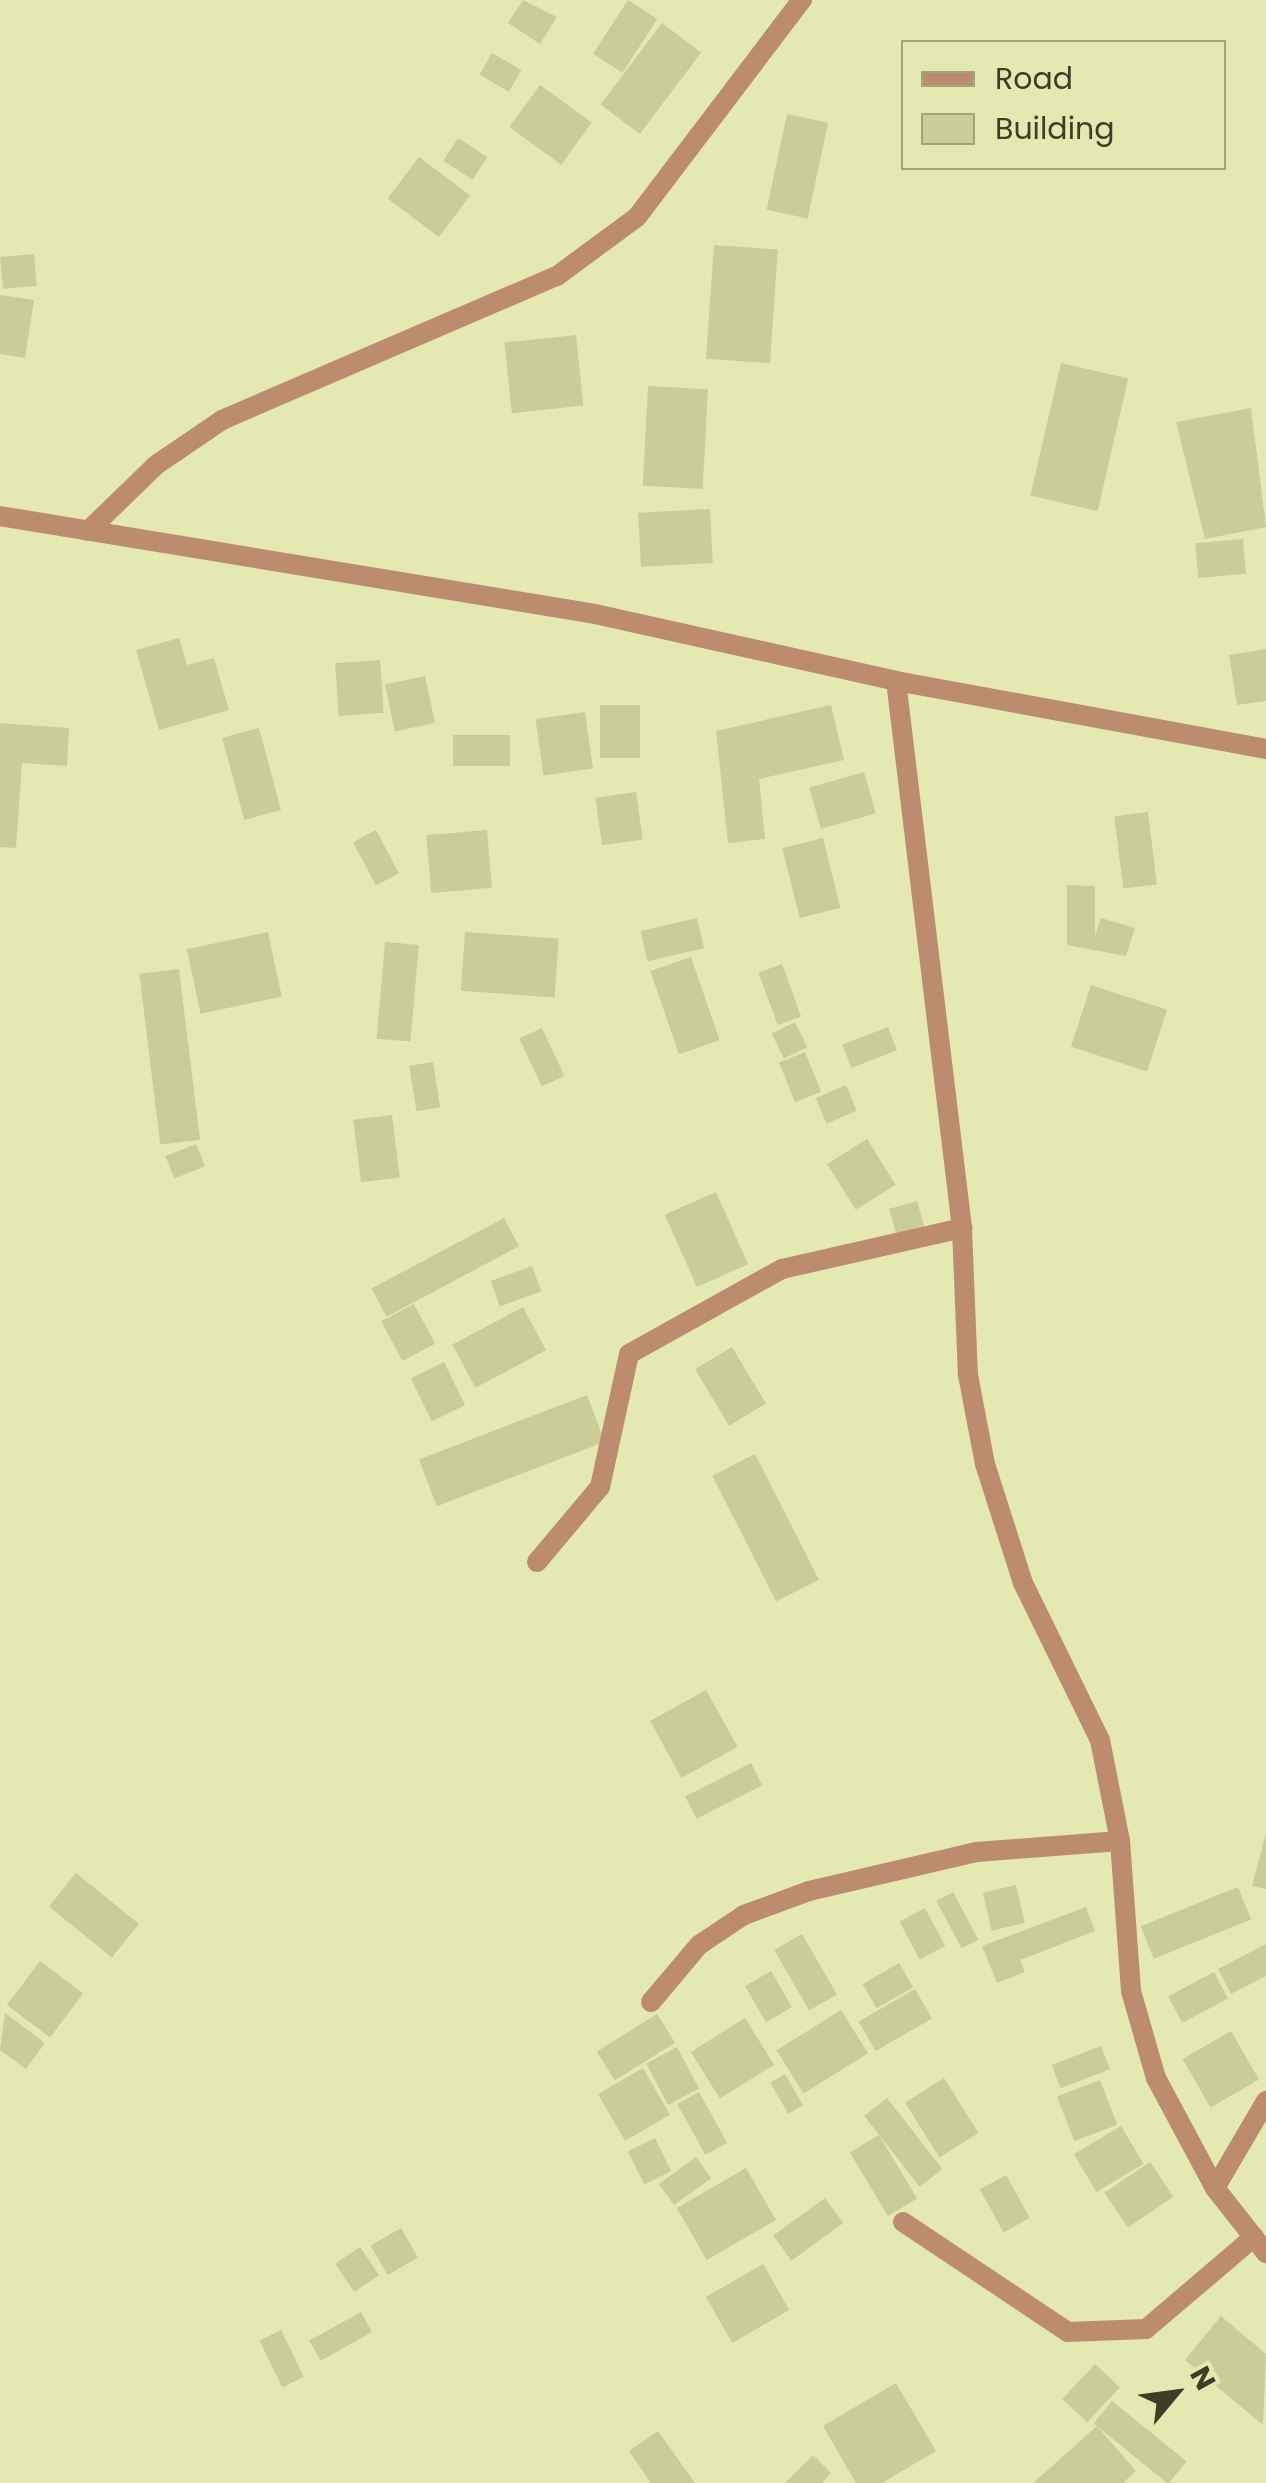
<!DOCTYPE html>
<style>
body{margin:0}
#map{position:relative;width:1266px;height:2483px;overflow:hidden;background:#e4e9b1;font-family:Poppins,sans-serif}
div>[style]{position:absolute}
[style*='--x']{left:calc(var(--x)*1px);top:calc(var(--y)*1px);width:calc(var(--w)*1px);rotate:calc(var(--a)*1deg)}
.building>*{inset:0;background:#c9ce97;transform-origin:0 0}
.minor>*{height:20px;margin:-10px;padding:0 10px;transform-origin:10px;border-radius:10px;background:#bd8b6d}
span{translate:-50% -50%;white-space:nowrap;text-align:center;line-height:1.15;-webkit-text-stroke:8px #e4e9b1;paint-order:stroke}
.legend{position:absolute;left:901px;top:40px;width:325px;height:130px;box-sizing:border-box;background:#e4e9b1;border:2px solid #a1a57a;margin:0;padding:12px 18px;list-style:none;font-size:30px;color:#3c3e28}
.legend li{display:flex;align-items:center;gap:20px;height:50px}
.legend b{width:50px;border:2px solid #a1a57a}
.north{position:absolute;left:1126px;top:2343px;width:100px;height:100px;-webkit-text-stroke:8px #e4e9b1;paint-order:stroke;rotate:61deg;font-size:28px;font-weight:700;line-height:40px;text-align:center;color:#3c3e28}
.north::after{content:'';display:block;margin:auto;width:35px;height:45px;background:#3c3e28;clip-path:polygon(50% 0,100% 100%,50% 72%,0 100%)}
</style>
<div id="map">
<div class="building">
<div style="clip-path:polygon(523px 0,557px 17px,540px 44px,508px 23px)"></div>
<div style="left:628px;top:0;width:35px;height:64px;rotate:33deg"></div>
<div style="left:662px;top:23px;width:49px;height:102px;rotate:37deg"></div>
<div style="left:492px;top:53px;width:34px;height:25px;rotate:30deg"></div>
<div style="left:540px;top:85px;width:64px;height:52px;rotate:36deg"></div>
<div style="left:787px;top:114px;width:42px;height:98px;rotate:12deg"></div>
<div style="left:458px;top:138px;width:35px;height:27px;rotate:33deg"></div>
<div style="left:419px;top:157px;width:64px;height:52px;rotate:37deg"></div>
<div style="left:714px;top:245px;width:64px;height:114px;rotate:4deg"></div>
<div style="left:34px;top:254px;width:32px;height:34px;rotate:85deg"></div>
<div style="clip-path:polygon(0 295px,34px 300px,25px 358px,0 354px)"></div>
<div style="left:576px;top:335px;width:71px;height:72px;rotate:84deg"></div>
<div style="left:1061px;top:363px;width:69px;height:136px;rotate:13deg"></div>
<div style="left:648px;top:386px;width:60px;height:100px;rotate:3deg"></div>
<div style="clip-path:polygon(1251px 408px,1266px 527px,1205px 539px,1176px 422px)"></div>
<div style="left:710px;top:509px;width:54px;height:72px;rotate:87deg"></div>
<div style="left:1243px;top:539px;width:35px;height:48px;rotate:85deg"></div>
<div style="clip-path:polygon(179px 638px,187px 665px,214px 658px,229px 710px,159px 730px,136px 650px)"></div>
<div style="clip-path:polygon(1266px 649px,1266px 701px,1237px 705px,1229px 655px)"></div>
<div style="left:380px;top:660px;width:53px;height:45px;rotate:86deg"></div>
<div style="left:425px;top:676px;width:48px;height:41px;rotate:78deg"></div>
<div style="left:600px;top:705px;width:40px;height:53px"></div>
<div style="clip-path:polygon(831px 705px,844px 760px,759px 779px,765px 839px,728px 843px,716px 731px)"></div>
<div style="left:585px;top:712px;width:57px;height:50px;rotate:82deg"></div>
<div style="clip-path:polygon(0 723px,69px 728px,67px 766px,22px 763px,16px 848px,0 847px)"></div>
<div style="left:259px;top:728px;width:85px;height:38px;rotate:75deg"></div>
<div style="left:453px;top:735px;width:57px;height:31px"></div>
<div style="left:864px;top:772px;width:43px;height:57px;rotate:74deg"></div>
<div style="left:636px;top:792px;width:48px;height:41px;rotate:82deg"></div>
<div style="left:1148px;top:812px;width:73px;height:34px;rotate:83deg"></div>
<div style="left:376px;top:830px;width:49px;height:26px;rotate:62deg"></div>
<div style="left:487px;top:830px;width:58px;height:61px;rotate:85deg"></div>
<div style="left:823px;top:838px;width:72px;height:42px;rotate:76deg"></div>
<div style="clip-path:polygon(1067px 885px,1095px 886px,1095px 936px,1101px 918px,1135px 928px,1126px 956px,1067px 945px)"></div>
<div style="left:697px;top:918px;width:31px;height:58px;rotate:77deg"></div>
<div style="left:268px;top:932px;width:66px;height:83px;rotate:78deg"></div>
<div style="left:465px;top:932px;width:94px;height:59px;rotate:4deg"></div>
<div style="left:385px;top:942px;width:34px;height:97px;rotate:5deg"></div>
<div style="left:691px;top:957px;width:88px;height:43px;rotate:71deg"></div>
<div style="left:782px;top:964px;width:56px;height:25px;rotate:70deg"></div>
<div style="left:179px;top:969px;width:172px;height:40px;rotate:83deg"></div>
<div style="left:1091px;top:985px;width:80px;height:65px;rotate:18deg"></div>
<div style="left:795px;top:1022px;width:28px;height:26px;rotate:64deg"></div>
<div style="left:888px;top:1027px;width:25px;height:49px;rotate:69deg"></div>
<div style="left:542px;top:1028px;width:53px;height:25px;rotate:65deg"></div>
<div style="left:805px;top:1052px;width:43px;height:28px;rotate:68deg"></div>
<div style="left:433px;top:1062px;width:46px;height:24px;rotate:81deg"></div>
<div style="left:846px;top:1085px;width:28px;height:33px;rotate:67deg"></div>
<div style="left:392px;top:1115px;width:63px;height:39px;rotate:83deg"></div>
<div style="left:867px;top:1139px;width:54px;height:47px;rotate:58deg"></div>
<div style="left:196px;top:1144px;width:24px;height:33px;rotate:68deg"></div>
<div style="left:716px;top:1192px;width:79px;height:56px;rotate:66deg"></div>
<div style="left:917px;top:1201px;width:26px;height:29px;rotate:74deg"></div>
<div style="left:504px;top:1218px;width:32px;height:150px;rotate:62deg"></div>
<div style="left:532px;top:1266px;width:27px;height:44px;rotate:70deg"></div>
<div style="left:414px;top:1304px;width:45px;height:37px;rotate:62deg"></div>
<div style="left:523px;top:1307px;width:49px;height:80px;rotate:62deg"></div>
<div style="left:732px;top:1347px;width:66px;height:43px;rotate:59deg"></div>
<div style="left:444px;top:1362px;width:48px;height:37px;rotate:64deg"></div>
<div style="left:587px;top:1395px;width:50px;height:180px;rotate:69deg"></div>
<div style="left:755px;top:1454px;width:141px;height:48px;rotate:63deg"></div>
<div style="left:706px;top:1690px;width:65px;height:64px;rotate:61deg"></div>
<div style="left:751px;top:1763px;width:25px;height:74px;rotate:63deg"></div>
<div style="clip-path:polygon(1266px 1833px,1266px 1889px,1252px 1886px)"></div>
<div style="left:76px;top:1873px;width:81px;height:43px;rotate:39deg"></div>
<div style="left:1016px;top:1885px;width:39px;height:34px;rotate:77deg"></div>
<div style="left:1238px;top:1887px;width:35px;height:105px;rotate:68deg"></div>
<div style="left:953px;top:1892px;width:54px;height:19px;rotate:62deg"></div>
<div style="clip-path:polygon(1086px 1907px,1095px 1931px,1020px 1960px,1025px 1972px,997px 1983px,982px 1946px)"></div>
<div style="left:925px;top:1908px;width:43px;height:29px;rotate:62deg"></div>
<div style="left:802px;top:1934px;width:70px;height:32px;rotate:60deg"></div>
<div style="clip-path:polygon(1266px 1944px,1266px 1976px,1231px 1994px,1218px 1969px)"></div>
<div style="left:40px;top:1961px;width:54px;height:55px;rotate:37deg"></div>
<div style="left:899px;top:1963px;width:28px;height:42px;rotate:60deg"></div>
<div style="left:771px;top:1971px;width:42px;height:30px;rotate:60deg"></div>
<div style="left:1214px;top:1972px;width:30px;height:52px;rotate:62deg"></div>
<div style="left:915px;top:1989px;width:34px;height:65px;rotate:60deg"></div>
<div style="left:841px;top:2010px;width:51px;height:76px;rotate:58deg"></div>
<div style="clip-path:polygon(5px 2013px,45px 2043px,26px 2069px,0 2050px)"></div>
<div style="left:657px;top:2014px;width:34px;height:71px;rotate:58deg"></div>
<div style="left:745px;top:2018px;width:55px;height:64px;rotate:58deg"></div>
<div style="left:1231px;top:2031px;width:56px;height:56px;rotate:60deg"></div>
<div style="left:1101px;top:2046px;width:25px;height:53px;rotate:69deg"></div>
<div style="left:677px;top:2047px;width:47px;height:35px;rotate:62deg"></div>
<div style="left:643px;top:2068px;width:54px;height:52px;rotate:60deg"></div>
<div style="left:785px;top:2074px;width:36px;height:17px;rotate:60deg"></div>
<div style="left:944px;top:2078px;width:65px;height:46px;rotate:58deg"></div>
<div style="left:1100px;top:2080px;width:48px;height:46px;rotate:69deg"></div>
<div style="left:699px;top:2092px;width:58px;height:25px;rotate:61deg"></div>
<div style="left:887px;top:2098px;width:90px;height:29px;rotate:52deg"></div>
<div style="left:1121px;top:2126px;width:44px;height:55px;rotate:59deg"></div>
<div style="left:879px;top:2135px;width:74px;height:34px;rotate:59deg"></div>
<div style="left:655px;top:2138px;width:37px;height:30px;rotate:64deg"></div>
<div style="left:696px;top:2157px;width:26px;height:46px;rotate:54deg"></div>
<div style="left:1150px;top:2162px;width:42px;height:55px;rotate:56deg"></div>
<div style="left:746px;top:2168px;width:60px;height:80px;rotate:60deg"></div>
<div style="left:1006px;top:2175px;width:49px;height:30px;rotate:61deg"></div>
<div style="left:825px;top:2198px;width:31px;height:64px;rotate:54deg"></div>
<div style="left:401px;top:2228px;width:34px;height:35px;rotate:60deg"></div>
<div style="left:360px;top:2247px;width:34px;height:30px;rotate:56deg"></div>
<div style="left:763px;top:2264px;width:53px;height:66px;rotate:60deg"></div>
<div style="left:361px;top:2312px;width:23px;height:59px;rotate:61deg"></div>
<div style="clip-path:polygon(1221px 2316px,1266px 2354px,1263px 2425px,1185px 2360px)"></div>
<div style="left:281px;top:2330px;width:52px;height:24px;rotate:64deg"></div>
<div style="left:1095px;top:2364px;width:34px;height:48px;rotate:43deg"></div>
<div style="clip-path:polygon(896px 2383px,936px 2451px,882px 2483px,856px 2483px,823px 2426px)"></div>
<div style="left:1112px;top:2401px;width:96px;height:29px;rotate:39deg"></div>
<div style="clip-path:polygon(1097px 2426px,1136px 2471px,1123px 2483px,1033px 2483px)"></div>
<div style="clip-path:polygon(658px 2431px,695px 2483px,651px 2483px,629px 2451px)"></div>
<div style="clip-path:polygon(813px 2455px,831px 2473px,822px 2483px,785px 2483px)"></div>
</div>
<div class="minor">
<div style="--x:0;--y:516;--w:603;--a:9.35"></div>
<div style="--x:595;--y:614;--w:308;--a:12.5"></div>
<div style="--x:896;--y:681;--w:376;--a:10.4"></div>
<div style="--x:88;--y:531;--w:95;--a:-44.1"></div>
<div style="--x:156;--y:465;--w:80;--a:-34.3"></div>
<div style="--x:222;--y:420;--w:365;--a:-23.3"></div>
<div style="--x:557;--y:276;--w:99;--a:-36.4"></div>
<div style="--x:637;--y:217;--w:273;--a:-52.8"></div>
<div style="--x:896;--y:681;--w:551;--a:83.12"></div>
<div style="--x:962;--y:1228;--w:147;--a:87.7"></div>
<div style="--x:968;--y:1375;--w:91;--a:79.2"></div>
<div style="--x:985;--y:1464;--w:125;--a:72.3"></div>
<div style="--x:1023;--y:1583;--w:175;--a:63.9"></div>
<div style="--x:1100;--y:1740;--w:103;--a:78.8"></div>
<div style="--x:1120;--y:1841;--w:150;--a:85.8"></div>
<div style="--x:1131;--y:1991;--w:91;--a:74"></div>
<div style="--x:1156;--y:2078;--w:125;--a:61.8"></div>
<div style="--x:1215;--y:2188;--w:83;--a:51.9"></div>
<div style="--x:537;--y:1562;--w:98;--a:-50"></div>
<div style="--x:600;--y:1487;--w:136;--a:-77.7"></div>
<div style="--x:629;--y:1354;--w:175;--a:-29.1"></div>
<div style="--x:782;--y:1269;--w:185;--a:-12.8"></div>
<div style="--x:651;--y:2002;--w:75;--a:-49.9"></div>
<div style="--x:699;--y:1945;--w:54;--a:-33.7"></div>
<div style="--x:744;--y:1915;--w:69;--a:-20.3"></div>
<div style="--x:809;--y:1891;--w:172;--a:-13.1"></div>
<div style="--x:977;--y:1852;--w:143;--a:-4.4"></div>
<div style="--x:1215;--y:2188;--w:101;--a:-59.6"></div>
<div style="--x:903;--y:2222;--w:198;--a:33.7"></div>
<div style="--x:1068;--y:2332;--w:78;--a:-2.2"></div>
<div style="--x:1146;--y:2329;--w:142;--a:-40.4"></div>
</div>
<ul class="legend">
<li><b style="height:12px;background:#bd8b6d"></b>Road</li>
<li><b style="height:28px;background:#c9ce97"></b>Building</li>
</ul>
<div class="north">N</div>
</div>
